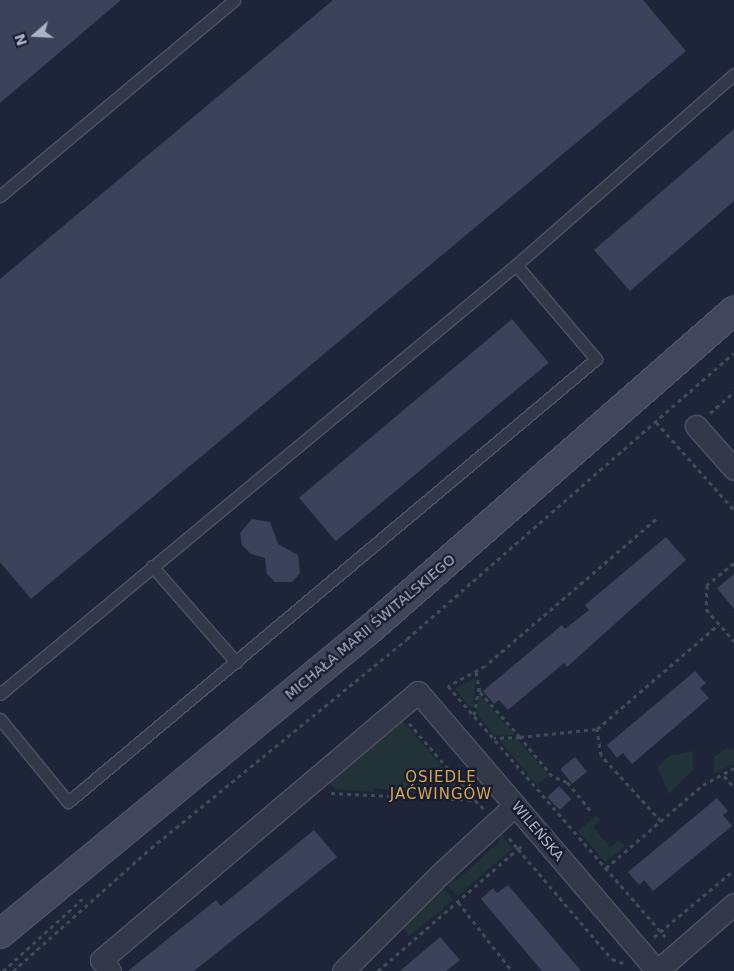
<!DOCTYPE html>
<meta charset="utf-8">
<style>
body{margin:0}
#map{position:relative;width:734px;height:971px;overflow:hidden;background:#1f2538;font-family:"DejaVu Sans",sans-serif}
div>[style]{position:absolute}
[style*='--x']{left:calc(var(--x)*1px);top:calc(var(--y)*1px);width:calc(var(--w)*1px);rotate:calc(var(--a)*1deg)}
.green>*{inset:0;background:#213239}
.building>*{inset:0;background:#3b4259;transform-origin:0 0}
.path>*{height:3px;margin-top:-1.5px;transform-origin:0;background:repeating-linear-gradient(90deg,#3c4e54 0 4px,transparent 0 8px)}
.roads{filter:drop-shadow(1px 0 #4d5264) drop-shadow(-1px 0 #4d5264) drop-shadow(0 1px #4d5264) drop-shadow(0 -1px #4d5264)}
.service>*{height:11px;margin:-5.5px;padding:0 5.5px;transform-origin:5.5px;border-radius:5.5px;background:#333849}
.minor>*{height:21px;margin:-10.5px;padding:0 10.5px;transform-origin:10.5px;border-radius:10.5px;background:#333849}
.secondary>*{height:28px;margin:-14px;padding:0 14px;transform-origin:14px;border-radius:14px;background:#41465c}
span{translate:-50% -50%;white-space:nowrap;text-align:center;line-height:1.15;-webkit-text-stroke:4.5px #181d2d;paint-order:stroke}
.street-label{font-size:14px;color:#adb2c6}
.neighbourhood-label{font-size:15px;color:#d8a556;letter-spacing:1px}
.north{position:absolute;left:10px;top:10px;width:50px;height:50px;-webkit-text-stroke:4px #181d2d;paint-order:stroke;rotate:251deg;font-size:14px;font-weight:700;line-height:20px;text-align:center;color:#adb2c6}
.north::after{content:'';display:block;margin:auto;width:18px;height:22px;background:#adb2c6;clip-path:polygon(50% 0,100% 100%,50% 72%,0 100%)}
</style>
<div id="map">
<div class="green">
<div style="clip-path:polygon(475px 678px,476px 680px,473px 710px,455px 689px)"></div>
<div style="clip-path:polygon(479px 693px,479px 694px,515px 735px,495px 736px,476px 713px)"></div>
<div style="clip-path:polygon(401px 719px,467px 795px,464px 798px,373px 788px,373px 792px,335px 789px,327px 780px)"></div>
<div style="clip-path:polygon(517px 739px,549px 775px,537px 785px,499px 740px)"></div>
<div style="clip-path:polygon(728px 748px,734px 750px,734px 764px,713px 774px,714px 757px)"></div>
<div style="clip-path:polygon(693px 751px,693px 770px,669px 794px,657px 767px,669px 756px)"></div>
<div style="clip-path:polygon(596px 816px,601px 819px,593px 827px,610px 847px,619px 840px,625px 846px,605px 862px,578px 831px)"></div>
<div style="clip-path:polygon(500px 833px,512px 849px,457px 896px,444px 881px,457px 880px,499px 842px)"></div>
<div style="clip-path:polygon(440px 884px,453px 900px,409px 936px,401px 926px)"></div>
</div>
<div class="building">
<div style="clip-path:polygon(0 0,121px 0,0 103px)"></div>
<div style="clip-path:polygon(333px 0,643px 0,686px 51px,31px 599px,0 562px,0 279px)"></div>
<div style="clip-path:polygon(734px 129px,734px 201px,630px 291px,594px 250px)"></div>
<div style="left:512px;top:319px;width:57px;height:278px;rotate:50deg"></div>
<div style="clip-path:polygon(252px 519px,270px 522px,278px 544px,298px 555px,300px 573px,292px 582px,275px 582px,267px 574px,265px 558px,251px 554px,242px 545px,240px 533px)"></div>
<div style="clip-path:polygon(666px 537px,686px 560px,567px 667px,564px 663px,508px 710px,499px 700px,494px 704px,483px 691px,562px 625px,565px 629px,589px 610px,585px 605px)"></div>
<div style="clip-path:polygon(734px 574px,734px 609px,717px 588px)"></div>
<div style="clip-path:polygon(695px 671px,706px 683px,700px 688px,709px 698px,632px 764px,623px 753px,617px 758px,607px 745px)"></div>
<div style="left:575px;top:757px;width:19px;height:19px;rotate:51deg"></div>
<div style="left:559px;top:786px;width:18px;height:16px;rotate:47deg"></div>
<div style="clip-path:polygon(717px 798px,728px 811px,723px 815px,732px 826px,653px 891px,644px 880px,639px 885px,628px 872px)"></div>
<div style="clip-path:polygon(314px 830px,337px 857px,194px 971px,128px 971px,216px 900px,221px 906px)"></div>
<div style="clip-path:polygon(508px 885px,581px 971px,542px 971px,481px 899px,493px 888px,497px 893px)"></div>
<div style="clip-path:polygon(440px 937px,460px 960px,446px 971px,400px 971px)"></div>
</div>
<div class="path">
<div style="--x:710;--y:413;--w:32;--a:-41"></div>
<div style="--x:656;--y:422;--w:118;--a:48.4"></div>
<div style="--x:656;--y:519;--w:225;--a:139.3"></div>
<div style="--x:485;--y:666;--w:42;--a:151.6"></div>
<div style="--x:448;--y:686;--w:333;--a:49.1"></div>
<div style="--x:734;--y:563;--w:35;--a:141"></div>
<div style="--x:707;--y:585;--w:24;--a:92"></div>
<div style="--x:706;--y:609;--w:43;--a:48.8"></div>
<div style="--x:476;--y:672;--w:20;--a:79"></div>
<div style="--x:480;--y:692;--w:60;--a:48.4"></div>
<div style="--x:520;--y:737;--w:26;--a:178"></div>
<div style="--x:474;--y:715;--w:28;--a:-80"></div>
<div style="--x:409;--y:723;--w:101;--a:49.4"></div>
<div style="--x:724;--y:776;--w:15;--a:48"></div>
<div style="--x:331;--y:793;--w:144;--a:2.8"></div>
<div style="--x:475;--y:800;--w:13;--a:45"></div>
<div style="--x:590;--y:810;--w:36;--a:-129"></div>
<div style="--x:567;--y:782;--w:16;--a:-158"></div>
<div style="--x:552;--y:776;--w:50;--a:-129.4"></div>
<div style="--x:520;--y:737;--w:77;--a:-5.9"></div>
<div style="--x:661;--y:821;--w:89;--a:-132.3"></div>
<div style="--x:601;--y:755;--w:26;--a:-99"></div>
<div style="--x:597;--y:729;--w:161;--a:-40.7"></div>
<div style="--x:509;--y:838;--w:14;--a:51"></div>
<div style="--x:518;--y:849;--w:6;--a:-39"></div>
<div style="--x:606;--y:868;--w:128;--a:-40.6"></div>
<div style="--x:703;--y:785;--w:35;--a:-29"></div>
<div style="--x:458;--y:902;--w:88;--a:52"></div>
<div style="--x:654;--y:937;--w:104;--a:-39.9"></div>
<div style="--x:3;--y:971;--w:107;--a:-42.3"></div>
<div style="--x:13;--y:971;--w:185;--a:-41.7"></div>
<div style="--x:151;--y:848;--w:330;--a:-39.2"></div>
<div style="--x:407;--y:639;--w:434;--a:-41.2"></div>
<div style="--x:378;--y:971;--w:186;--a:-41.1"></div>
<div style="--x:518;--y:849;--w:145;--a:49.5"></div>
<div style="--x:612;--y:959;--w:12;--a:20"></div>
</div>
<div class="roads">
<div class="service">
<div style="--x:0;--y:196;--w:305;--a:-39.9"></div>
<div style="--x:152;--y:566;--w:128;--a:48.8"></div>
<div style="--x:0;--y:694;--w:671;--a:-39.74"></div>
<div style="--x:516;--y:265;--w:290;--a:-41.2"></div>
<div style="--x:0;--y:719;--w:107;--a:50.7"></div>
<div style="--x:68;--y:802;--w:689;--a:-40"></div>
<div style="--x:596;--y:359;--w:123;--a:-130.4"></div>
</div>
<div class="minor">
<div style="--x:696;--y:426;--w:57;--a:48.5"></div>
<div style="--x:110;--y:971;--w:14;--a:-129"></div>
<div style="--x:101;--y:960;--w:415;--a:-40.2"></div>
<div style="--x:418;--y:692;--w:367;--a:49.4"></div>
<div style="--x:343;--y:971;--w:136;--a:-45"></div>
<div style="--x:439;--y:875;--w:103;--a:-42.6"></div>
<div style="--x:657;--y:971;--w:102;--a:-41"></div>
</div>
<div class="secondary">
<div style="--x:0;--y:934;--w:477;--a:-39.5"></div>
<div style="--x:368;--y:631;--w:486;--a:-41.2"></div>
</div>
</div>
<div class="street-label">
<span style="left:370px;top:627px;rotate:-40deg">MICHAŁA MARII ŚWITALSKIEGO</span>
<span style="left:538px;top:831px;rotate:50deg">WILEŃSKA</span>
</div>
<div class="neighbourhood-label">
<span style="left:441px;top:786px">OSIEDLE<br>JAĆWINGÓW</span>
</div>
<div class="north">N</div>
</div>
